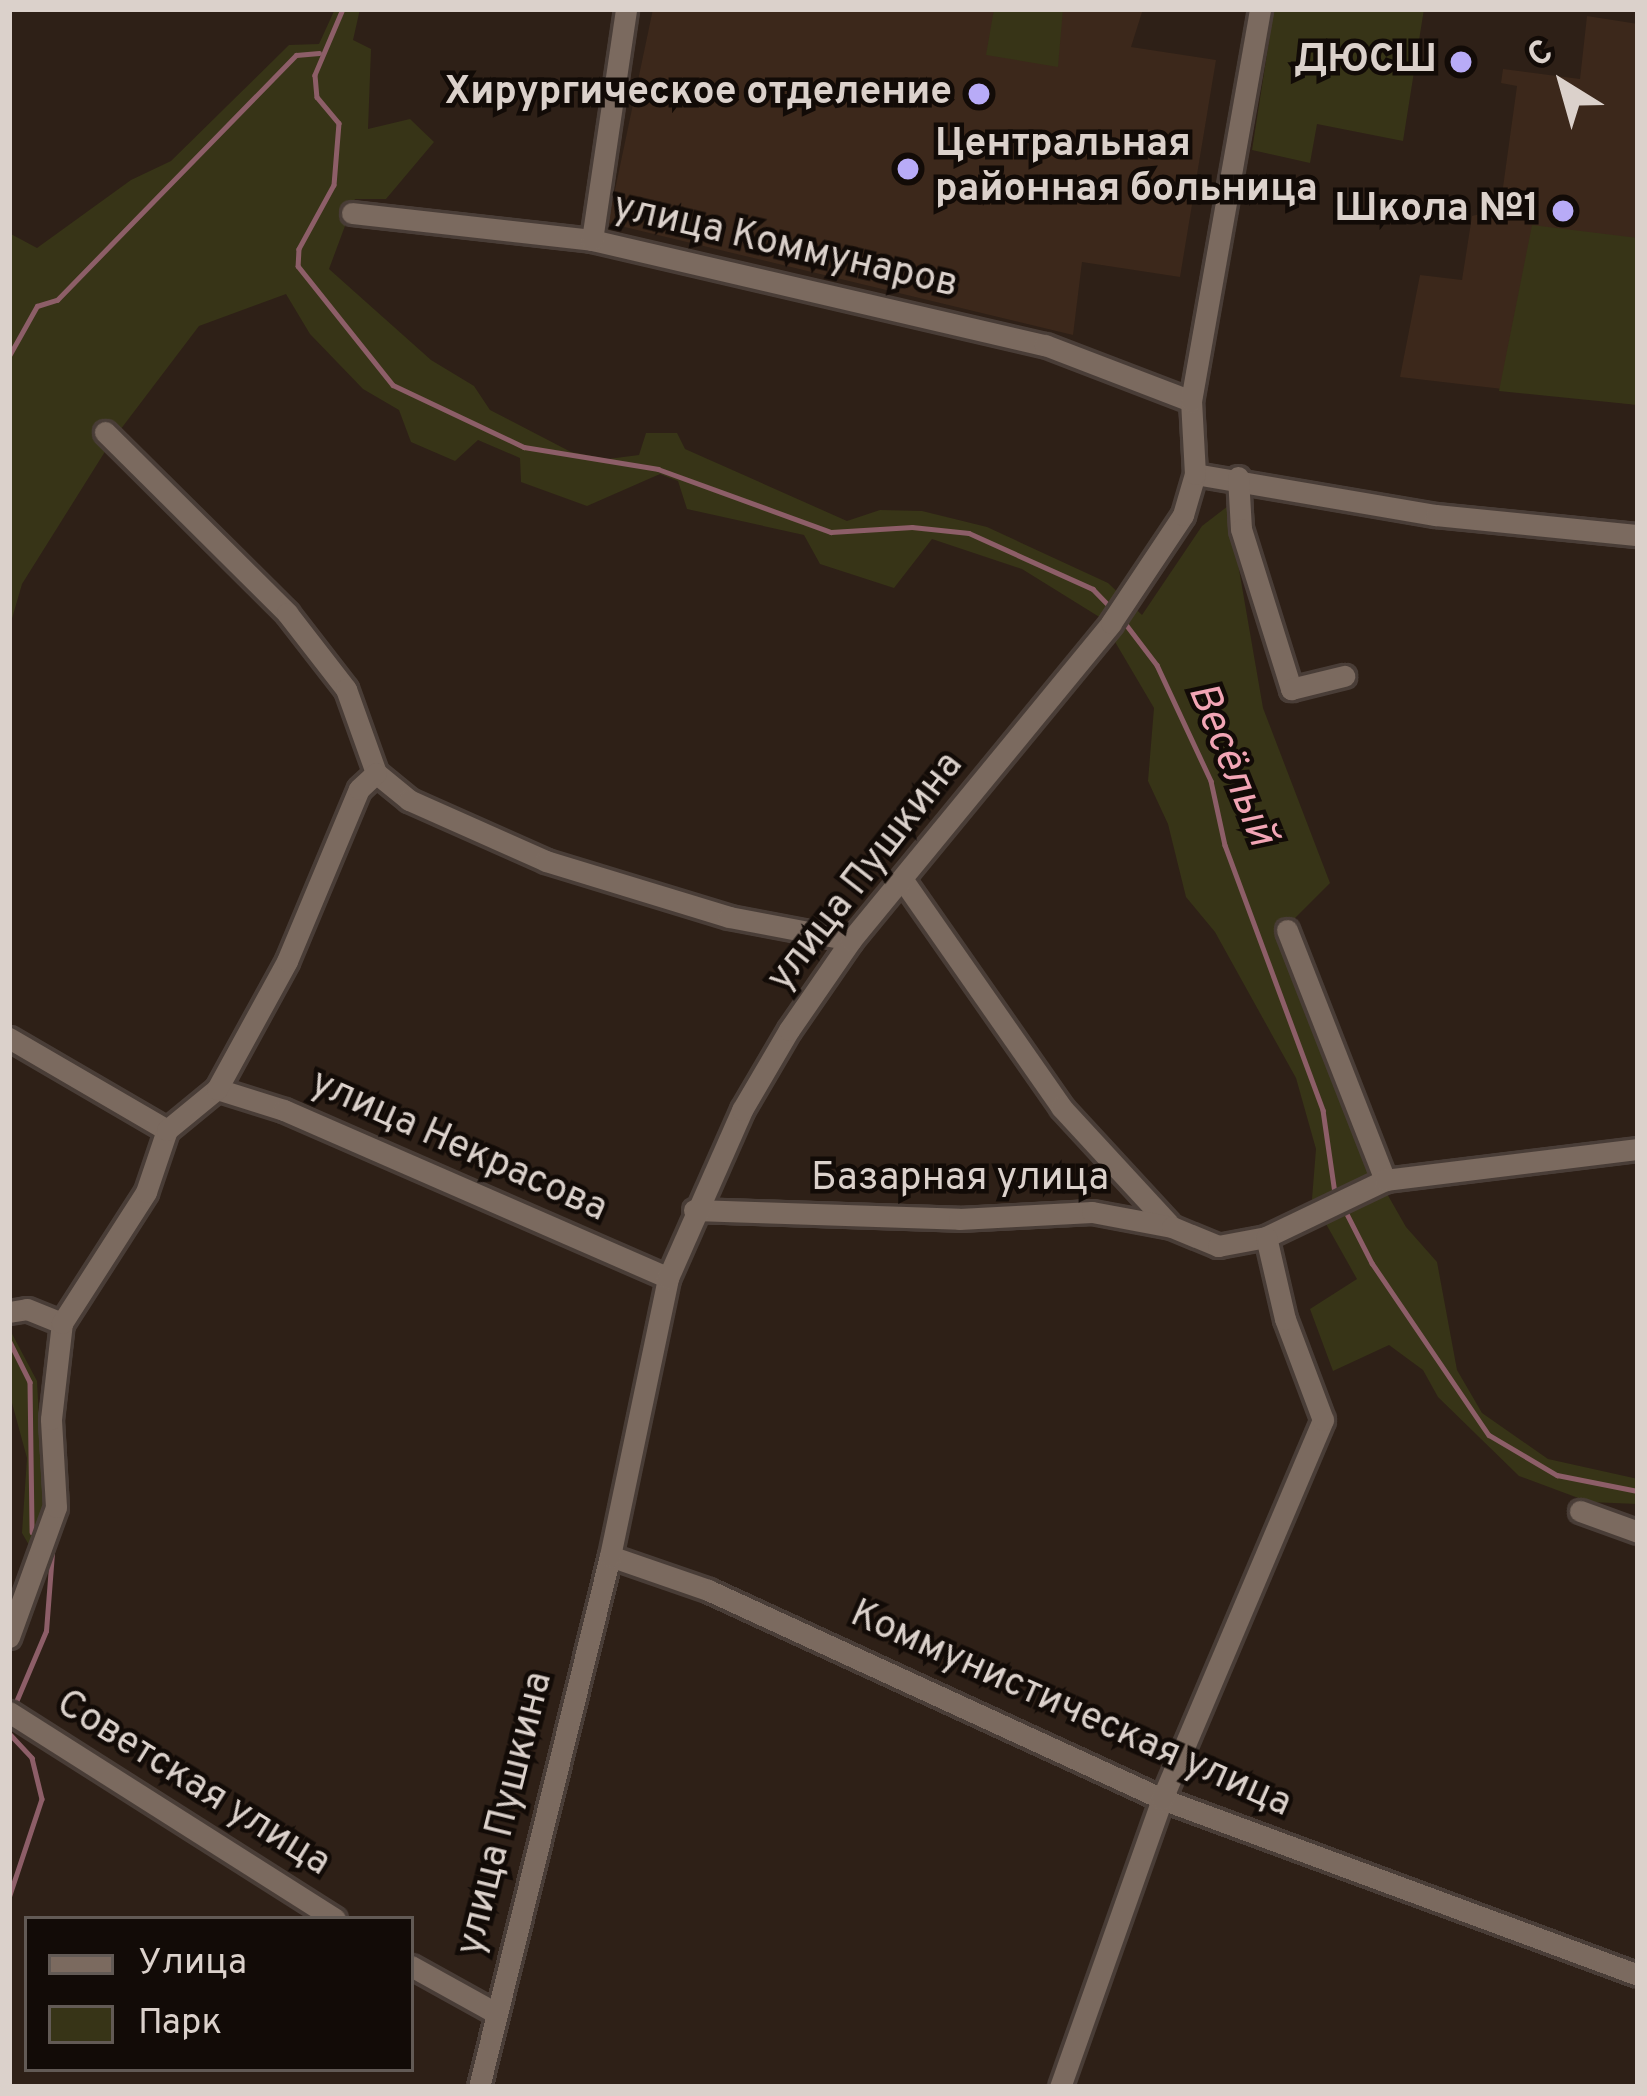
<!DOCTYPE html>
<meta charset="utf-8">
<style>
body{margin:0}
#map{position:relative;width:1647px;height:2096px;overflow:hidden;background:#2e2017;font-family:Overpass,sans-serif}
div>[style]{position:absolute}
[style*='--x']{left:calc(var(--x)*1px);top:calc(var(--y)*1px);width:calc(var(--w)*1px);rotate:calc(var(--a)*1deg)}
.built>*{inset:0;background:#3c281b}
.green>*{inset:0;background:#373417}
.stream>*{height:4.5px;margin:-2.25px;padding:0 2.25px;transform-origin:2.25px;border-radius:2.25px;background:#8d5e68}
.roads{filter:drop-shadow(3px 0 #493d37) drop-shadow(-3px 0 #493d37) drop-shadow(0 3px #493d37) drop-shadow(0 -3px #493d37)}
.minor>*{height:21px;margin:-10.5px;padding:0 10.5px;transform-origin:10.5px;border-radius:10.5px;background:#7b6a5f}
.dots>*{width:33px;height:33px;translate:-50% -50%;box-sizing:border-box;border:6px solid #120b07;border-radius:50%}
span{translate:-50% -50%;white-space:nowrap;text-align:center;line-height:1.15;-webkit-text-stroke:9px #120b07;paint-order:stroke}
.poi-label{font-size:39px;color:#dbd1cb;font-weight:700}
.right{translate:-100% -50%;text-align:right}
.left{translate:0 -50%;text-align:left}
.street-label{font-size:39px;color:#dbd1cb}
.water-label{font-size:42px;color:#f2a5b5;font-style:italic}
.frame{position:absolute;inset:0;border:12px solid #dbd1cb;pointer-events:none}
.legend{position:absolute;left:24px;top:1916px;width:390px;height:156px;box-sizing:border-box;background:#120b07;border:3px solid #625a55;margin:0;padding:15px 21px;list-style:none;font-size:36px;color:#dbd1cb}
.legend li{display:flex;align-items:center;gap:24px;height:60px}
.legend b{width:60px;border:3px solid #625a55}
.north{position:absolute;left:1503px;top:24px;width:120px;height:120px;-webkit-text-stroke:9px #120b07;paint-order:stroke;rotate:323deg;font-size:33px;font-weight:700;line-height:48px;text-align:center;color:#dbd1cb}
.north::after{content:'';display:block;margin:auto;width:42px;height:54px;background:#dbd1cb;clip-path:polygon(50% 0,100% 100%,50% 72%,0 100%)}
</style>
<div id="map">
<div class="built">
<div style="clip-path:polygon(653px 9px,1143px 9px,1131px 47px,1216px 60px,1180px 277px,1082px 262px,1073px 335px,608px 223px)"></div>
<div style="clip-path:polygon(1587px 16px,1638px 24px,1638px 405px,1400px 377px,1420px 275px,1462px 280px,1472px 216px,1500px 209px,1517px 86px,1501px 83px,1503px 69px,1580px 79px)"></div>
</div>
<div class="green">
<div style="clip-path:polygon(335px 9px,360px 9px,353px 40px,371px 49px,368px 129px,410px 119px,434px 142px,386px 199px,355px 199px,329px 269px,431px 360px,474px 386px,490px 410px,571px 452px,608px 459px,639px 455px,646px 433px,677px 433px,685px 449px,847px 521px,880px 510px,922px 511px,987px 527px,1108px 583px,1142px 615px,1202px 526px,1228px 506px,1263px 708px,1330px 883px,1282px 931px,1366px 1157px,1406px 1227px,1437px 1262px,1457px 1370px,1482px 1413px,1548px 1459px,1638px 1479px,1638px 1504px,1589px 1502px,1519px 1476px,1438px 1397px,1423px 1370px,1389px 1345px,1333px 1371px,1310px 1309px,1357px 1279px,1312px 1199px,1316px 1149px,1296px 1078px,1215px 932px,1186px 897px,1168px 824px,1148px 781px,1154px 708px,1101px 618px,1022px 569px,932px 539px,894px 588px,820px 564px,804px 535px,687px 509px,678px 481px,660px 474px,587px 506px,521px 482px,520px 458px,478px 440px,455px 461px,411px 442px,399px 410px,363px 389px,310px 334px,286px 294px,199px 326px,111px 442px,22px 584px,9px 629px,9px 233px,37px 248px,131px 180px,171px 161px,289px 45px,319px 44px)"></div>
<div style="clip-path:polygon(994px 9px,1063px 9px,1058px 67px,986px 55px)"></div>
<div style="clip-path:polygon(1274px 9px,1424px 9px,1403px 141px,1317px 124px,1310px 163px,1252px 150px)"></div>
<div style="clip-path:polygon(1532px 225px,1638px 238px,1638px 405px,1499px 391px)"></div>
<div style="clip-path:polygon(9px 1328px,37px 1381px,43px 1494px,50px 1498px,37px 1559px,22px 1533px,27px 1458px,9px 1392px)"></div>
</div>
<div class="stream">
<div style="--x:343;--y:9;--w:72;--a:113"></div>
<div style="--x:315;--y:75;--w:22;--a:85"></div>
<div style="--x:317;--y:97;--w:34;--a:50"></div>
<div style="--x:339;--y:123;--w:62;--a:94.6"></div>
<div style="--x:334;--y:185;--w:73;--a:118.7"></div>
<div style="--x:299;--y:249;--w:17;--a:93"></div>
<div style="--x:298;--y:266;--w:152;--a:51.4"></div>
<div style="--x:393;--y:385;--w:145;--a:25.3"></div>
<div style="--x:524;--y:447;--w:136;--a:9.3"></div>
<div style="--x:658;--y:469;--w:184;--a:20"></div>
<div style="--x:831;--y:532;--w:81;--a:-3.5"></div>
<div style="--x:912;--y:527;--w:57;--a:6"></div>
<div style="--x:969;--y:533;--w:136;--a:24.3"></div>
<div style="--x:1093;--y:589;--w:30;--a:46"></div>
<div style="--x:9;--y:356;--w:57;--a:-60.8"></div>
<div style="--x:37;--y:306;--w:21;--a:-17"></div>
<div style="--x:57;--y:300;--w:342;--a:-45.7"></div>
<div style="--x:296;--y:55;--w:23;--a:-5"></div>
<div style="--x:1122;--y:619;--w:58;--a:52.7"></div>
<div style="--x:1157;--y:665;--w:128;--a:65"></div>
<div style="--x:1211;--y:781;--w:66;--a:77.7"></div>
<div style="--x:1225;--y:845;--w:283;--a:69.7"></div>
<div style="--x:1323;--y:1110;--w:84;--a:81.8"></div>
<div style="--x:1344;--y:1208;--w:62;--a:63"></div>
<div style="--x:1372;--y:1263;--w:208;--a:55.8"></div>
<div style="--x:1489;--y:1435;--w:79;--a:30.5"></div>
<div style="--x:1557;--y:1475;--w:83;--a:11.2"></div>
<div style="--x:9;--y:1340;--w:47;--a:63.4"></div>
<div style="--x:30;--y:1382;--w:150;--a:89.2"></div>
<div style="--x:32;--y:1532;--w:9;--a:6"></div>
<div style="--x:16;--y:1702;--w:77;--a:-67.1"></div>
<div style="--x:46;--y:1631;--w:90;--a:-85.6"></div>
<div style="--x:9;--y:1733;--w:34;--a:47"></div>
<div style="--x:32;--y:1758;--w:42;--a:76.3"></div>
<div style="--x:42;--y:1799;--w:104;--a:108.4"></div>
<div style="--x:9;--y:1955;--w:54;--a:90"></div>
</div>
<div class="roads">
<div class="minor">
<div style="--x:352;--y:213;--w:242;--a:6.4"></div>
<div style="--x:592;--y:240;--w:465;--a:13.1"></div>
<div style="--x:1045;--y:345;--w:156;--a:21"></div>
<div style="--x:592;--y:240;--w:233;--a:-81.6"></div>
<div style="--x:105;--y:432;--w:257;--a:44.8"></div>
<div style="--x:287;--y:613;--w:96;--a:52.2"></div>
<div style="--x:346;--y:689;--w:89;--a:70.3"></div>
<div style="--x:376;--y:773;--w:43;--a:39.3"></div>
<div style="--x:409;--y:800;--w:150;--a:24"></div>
<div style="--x:546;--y:861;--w:191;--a:17"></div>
<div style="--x:729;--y:917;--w:124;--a:10.7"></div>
<div style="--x:1195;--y:474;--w:244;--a:9.7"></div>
<div style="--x:1436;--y:515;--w:203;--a:5.7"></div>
<div style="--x:1238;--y:477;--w:52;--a:86.7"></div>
<div style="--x:1241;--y:529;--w:168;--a:72.6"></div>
<div style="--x:1291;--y:689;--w:55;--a:-13.8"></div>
<div style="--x:905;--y:883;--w:273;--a:55.1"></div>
<div style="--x:1061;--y:1107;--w:158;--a:47.3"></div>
<div style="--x:1287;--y:930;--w:269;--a:68.6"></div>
<div style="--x:9;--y:1038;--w:183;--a:30.2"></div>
<div style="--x:217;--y:1089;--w:70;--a:17.4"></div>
<div style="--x:284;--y:1110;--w:419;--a:23.6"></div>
<div style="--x:694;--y:1210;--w:265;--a:1.9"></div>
<div style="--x:959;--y:1219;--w:133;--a:-3"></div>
<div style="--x:1092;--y:1212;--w:81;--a:10.6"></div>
<div style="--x:1172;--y:1227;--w:50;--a:22.4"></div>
<div style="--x:1218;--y:1246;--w:49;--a:-10.6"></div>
<div style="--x:1266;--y:1237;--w:132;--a:-25.6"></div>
<div style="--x:1385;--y:1180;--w:255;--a:-7"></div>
<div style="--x:9;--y:1312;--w:18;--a:-9"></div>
<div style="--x:27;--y:1309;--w:38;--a:22"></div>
<div style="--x:1580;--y:1511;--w:62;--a:19.9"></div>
<div style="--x:610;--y:1556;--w:104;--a:19.1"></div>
<div style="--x:708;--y:1590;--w:500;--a:24.7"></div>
<div style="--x:1162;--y:1799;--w:507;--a:20.29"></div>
<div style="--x:9;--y:1637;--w:138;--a:-70.1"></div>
<div style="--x:56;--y:1507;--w:88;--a:-93.3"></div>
<div style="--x:51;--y:1419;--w:97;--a:-83.5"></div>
<div style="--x:62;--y:1323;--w:156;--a:-57.3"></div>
<div style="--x:146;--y:1192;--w:65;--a:-71.3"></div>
<div style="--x:167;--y:1130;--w:65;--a:-39.4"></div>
<div style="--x:217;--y:1089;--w:146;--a:-61.3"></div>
<div style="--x:287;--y:961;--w:186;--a:-67.3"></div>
<div style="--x:359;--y:789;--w:23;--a:-43"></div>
<div style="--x:9;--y:1712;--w:386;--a:32.4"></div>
<div style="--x:411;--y:1966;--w:95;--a:29"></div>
<div style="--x:479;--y:2087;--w:547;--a:-76.14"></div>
<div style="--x:610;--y:1556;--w:284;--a:-78.2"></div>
<div style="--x:668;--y:1278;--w:184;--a:-66.2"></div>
<div style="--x:742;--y:1110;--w:93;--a:-59.6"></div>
<div style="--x:789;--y:1030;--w:109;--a:-55.4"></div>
<div style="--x:851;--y:940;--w:410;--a:-50.6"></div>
<div style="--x:1111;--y:623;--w:130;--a:-56.3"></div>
<div style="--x:1183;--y:515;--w:43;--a:-73.7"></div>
<div style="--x:1195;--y:474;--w:73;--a:-93.1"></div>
<div style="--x:1191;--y:401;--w:398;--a:-80"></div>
<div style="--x:1060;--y:2087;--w:306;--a:-70.5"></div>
<div style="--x:1162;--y:1799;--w:412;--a:-67"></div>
<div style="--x:1323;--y:1420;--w:108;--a:-110.6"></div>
<div style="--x:1285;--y:1319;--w:84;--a:-103"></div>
</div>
</div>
<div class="dots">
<div style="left:1461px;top:62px;background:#b8abf7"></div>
<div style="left:979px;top:94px;background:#b8abf7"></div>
<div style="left:908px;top:169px;background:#b8abf7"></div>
<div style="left:1563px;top:211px;background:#b8abf7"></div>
</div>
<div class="poi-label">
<span class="right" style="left:1437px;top:62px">ДЮСШ</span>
<span class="right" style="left:952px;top:94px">Хирургическое отделение</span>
<span class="left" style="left:935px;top:169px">Центральная<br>районная больница</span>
<span class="right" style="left:1539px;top:211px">Школа №1</span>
</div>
<div class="street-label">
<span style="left:785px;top:248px;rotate:13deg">улица Коммунаров</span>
<span style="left:867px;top:873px;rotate:-52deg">улица Пушкина</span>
<span style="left:458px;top:1148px;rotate:24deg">улица Некрасова</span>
<span style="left:960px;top:1180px">Базарная улица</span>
<span style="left:1070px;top:1711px;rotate:24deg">Коммунистическая улица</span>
<span style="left:192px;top:1785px;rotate:32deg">Советская улица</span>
<span style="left:507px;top:1814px;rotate:-76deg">улица Пушкина</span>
</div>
<div class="water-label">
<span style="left:1230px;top:765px;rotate:68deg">Весёлый</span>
</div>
<div class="frame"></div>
<ul class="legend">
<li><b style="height:15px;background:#7b6a5f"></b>Улица</li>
<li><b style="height:33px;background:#373417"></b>Парк</li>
</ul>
<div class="north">С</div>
</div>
